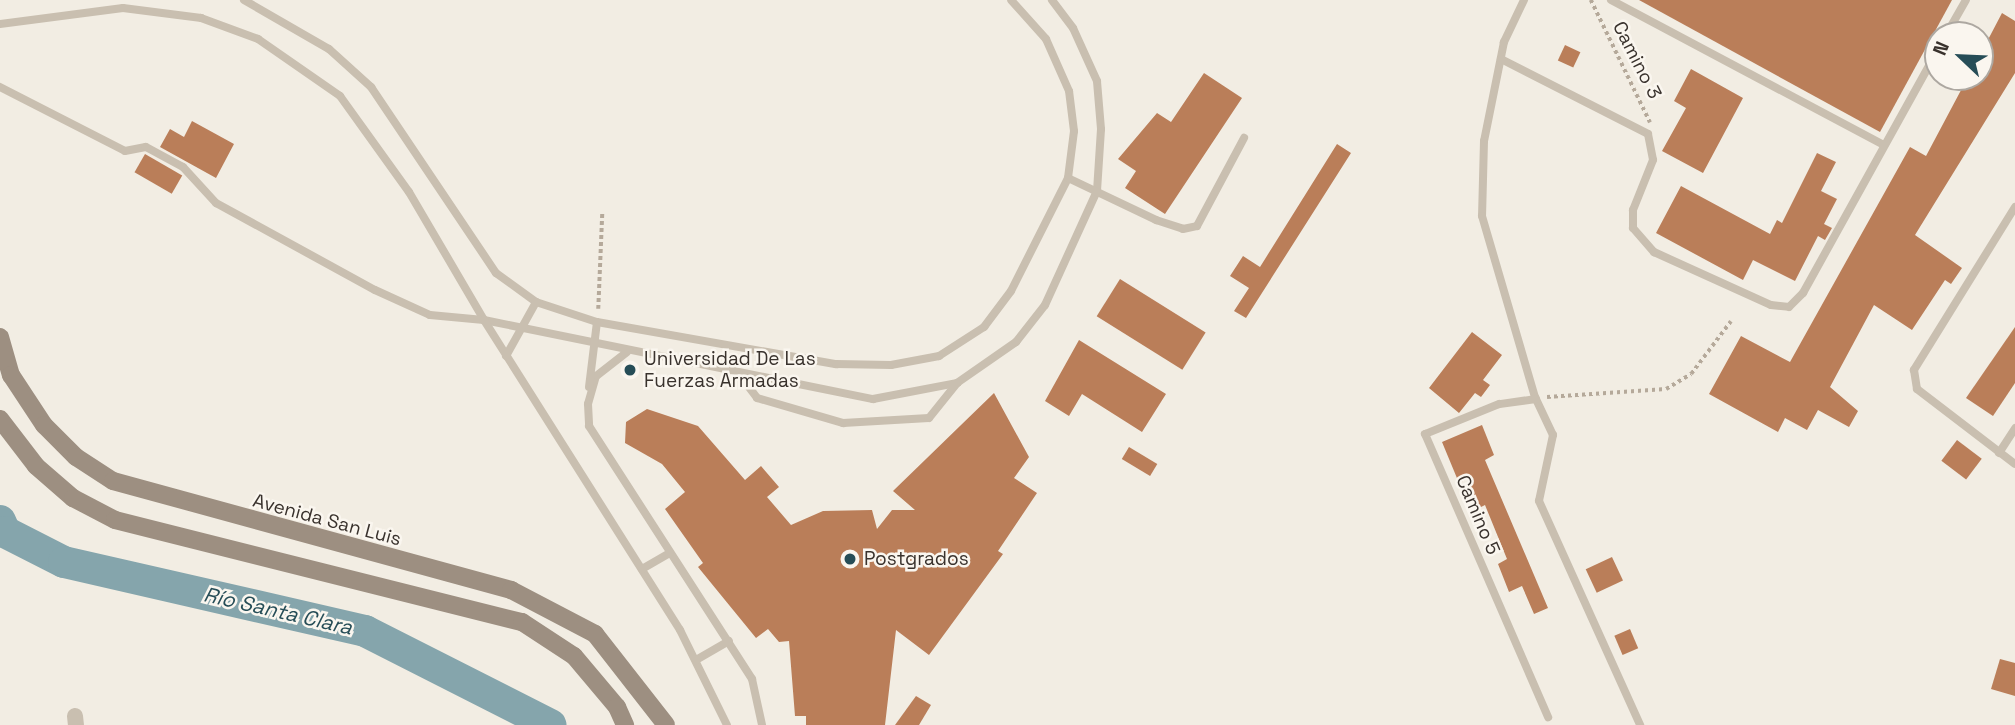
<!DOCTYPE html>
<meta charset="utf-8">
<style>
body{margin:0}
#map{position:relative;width:2015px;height:725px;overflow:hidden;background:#f2ede3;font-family:"Space Grotesk",sans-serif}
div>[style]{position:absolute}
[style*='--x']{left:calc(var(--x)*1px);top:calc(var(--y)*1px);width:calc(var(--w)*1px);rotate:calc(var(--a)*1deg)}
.river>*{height:32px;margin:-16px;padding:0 16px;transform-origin:16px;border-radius:16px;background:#85a5ac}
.building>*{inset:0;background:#ba7e59;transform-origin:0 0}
.path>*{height:3.5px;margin-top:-1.75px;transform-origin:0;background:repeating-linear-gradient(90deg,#b5a99a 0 3.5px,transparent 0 7px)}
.lane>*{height:8px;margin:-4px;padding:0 4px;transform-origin:4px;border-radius:4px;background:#c9bfb0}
.street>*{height:16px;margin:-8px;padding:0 8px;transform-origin:8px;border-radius:8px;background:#c9bfb0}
.secondary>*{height:18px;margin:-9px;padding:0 9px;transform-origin:9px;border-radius:9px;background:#9d8f81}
.dots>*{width:19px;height:19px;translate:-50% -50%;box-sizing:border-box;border:4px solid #faf6ef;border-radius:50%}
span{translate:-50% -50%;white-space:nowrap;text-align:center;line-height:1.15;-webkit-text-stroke:5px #faf6ef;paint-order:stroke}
.street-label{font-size:19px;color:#39322d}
.poi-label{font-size:19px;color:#39322d}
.left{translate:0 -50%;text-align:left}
.water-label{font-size:21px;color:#264d57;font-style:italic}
.north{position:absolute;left:1924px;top:21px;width:70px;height:70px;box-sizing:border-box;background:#faf6ef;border:2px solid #ada8a1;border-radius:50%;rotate:293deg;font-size:19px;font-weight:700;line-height:28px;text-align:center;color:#39322d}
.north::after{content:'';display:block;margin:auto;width:24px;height:32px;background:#264d57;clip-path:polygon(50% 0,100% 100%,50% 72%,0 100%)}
</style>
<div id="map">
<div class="river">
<div style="--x:0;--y:521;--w:12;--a:66"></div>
<div style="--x:5;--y:532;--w:66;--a:27"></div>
<div style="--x:64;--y:562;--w:309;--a:12.9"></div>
<div style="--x:365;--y:631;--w:208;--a:26.9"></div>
</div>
<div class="building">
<div style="clip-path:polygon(1639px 0,1952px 0,1880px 132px)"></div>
<div style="clip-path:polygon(2002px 13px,2015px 21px,2015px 73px,1915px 235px,1962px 268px,1951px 284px,1945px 280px,1912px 330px,1874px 305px,1830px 387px,1858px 411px,1849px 427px,1818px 410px,1807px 430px,1785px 418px,1778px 432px,1709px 394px,1741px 336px,1790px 362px,1910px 147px,1926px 156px,1968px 77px,1980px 77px,1980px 55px)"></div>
<div style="left:1565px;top:45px;width:17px;height:17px;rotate:25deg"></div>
<div style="clip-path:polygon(1691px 69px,1743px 98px,1703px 173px,1662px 151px,1686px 108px,1674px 101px)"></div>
<div style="clip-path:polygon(1204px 73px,1242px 98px,1165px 214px,1125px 188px,1136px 171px,1118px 159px,1157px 113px,1171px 122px)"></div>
<div style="clip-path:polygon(192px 121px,234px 144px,216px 178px,160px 147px,170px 129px,184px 137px)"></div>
<div style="clip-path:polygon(1337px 144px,1351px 153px,1246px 318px,1234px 311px,1249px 288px,1230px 276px,1243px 256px,1260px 267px)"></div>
<div style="clip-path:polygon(1817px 153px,1836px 162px,1821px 191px,1837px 199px,1824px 224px,1832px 228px,1825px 240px,1818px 236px,1795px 281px,1753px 260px,1743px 280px,1656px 233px,1681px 186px,1770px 234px,1777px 220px,1782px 223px)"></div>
<div style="left:145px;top:154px;width:43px;height:21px;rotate:30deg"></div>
<div style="left:1120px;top:279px;width:101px;height:44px;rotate:32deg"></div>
<div style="clip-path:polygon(2015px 327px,2015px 383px,1993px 416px,1966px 398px)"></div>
<div style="clip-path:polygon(1472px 332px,1502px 355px,1483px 380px,1490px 385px,1481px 397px,1475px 393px,1459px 413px,1429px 388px)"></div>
<div style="clip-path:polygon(1079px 340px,1166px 394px,1142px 432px,1082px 394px,1069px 416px,1045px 401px)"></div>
<div style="clip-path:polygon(994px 393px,1029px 457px,1014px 478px,1037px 493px,998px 551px,1003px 554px,929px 655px,896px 630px,885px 725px,806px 725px,806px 716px,795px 716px,789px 641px,779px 642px,768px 629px,756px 638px,698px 567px,703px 563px,665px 509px,685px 492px,662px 464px,625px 443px,626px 422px,647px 409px,698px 426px,745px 480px,761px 466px,779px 487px,767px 497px,791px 525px,823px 511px,872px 510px,877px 529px,892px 510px,915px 510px,893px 491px)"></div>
<div style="clip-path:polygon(1482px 425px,1494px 455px,1485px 460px,1548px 608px,1534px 614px,1522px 586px,1509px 592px,1498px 564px,1507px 559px,1485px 505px,1479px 508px,1467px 479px,1459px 483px,1442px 442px)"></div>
<div style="left:1957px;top:440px;width:31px;height:26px;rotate:37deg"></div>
<div style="left:1129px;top:447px;width:33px;height:14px;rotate:31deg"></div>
<div style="left:1612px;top:557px;width:26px;height:29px;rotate:65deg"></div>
<div style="left:1630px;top:629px;width:21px;height:17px;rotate:67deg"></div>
<div style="clip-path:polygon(2000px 659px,2015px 663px,2015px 696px,1991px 689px)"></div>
<div style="clip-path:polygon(916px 696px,931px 705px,919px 725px,895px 725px)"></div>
</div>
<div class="path">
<div style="--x:1591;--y:0;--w:136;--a:64.2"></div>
<div style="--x:598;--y:309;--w:96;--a:-87.6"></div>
<div style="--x:1547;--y:397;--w:119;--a:-3.8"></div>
<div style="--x:1666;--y:389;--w:29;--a:-31"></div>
<div style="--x:1691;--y:374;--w:66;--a:-53"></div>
</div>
<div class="lane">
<div style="--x:244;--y:0;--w:98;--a:30"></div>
<div style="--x:329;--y:49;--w:57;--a:42.1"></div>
<div style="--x:371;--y:87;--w:224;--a:56.1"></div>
<div style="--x:496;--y:273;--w:49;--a:35.9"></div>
<div style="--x:536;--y:302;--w:64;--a:18.2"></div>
<div style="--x:597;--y:322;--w:243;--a:10"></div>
<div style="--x:836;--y:364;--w:55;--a:1"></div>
<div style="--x:891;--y:365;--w:49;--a:-10.6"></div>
<div style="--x:939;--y:356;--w:54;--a:-32.8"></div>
<div style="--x:984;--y:327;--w:45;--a:-53.1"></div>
<div style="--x:1011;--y:291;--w:127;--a:-63.2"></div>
<div style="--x:1068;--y:178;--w:47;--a:-82.7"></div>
<div style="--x:1074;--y:131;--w:40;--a:-97.1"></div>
<div style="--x:1069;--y:91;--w:57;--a:-113.9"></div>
<div style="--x:1046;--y:39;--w:52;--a:-131.9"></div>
<div style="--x:1524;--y:0;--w:47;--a:115.5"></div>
<div style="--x:1504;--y:42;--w:101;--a:101.4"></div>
<div style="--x:1484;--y:141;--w:75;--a:91.5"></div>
<div style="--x:1482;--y:216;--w:189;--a:73.7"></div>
<div style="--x:1535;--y:397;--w:42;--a:64.7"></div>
<div style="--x:1553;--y:435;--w:67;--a:102"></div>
<div style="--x:1539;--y:501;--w:246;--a:65.7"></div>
<div style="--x:1611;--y:0;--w:309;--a:28"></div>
<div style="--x:0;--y:24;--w:124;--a:-7.4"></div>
<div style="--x:123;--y:8;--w:79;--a:7.3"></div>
<div style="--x:201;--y:18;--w:61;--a:20.2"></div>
<div style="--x:258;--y:39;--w:100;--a:34.8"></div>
<div style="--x:340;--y:96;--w:118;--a:54.3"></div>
<div style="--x:409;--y:192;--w:148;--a:59.6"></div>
<div style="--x:484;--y:320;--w:397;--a:11.5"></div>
<div style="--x:873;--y:399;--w:86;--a:-10.8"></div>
<div style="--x:957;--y:383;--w:72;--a:-34.8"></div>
<div style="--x:1016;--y:342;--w:47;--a:-51.9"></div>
<div style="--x:1045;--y:305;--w:125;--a:-65.5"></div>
<div style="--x:1097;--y:191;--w:62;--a:-86.3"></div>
<div style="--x:1101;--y:129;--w:48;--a:-94.8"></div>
<div style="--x:1097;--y:81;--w:58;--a:-114.4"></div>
<div style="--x:1073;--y:28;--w:35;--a:-127"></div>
<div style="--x:1946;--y:35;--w:40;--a:-60.3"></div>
<div style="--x:1501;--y:59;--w:165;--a:27"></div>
<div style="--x:1648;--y:134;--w:26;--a:79"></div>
<div style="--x:1653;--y:160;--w:54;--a:111.8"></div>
<div style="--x:1633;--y:210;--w:18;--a:90"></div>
<div style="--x:1633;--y:228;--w:32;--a:49"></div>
<div style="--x:1654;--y:252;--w:128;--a:24.4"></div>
<div style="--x:1771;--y:305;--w:18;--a:6"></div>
<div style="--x:1789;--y:307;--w:20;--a:-45"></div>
<div style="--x:1803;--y:293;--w:279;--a:-61"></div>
<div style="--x:0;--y:87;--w:140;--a:27.1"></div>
<div style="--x:125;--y:151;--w:21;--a:-11"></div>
<div style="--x:146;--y:147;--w:42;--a:28.4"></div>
<div style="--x:183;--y:167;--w:49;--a:47.5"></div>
<div style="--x:216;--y:203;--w:181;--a:28.7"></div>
<div style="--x:375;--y:290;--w:60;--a:24.4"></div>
<div style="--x:430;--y:315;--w:54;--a:5.3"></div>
<div style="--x:484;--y:320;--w:367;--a:57.7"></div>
<div style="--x:680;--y:630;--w:106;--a:63.7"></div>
<div style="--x:1068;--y:178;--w:98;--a:25.5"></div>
<div style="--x:1156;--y:220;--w:28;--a:18"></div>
<div style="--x:1183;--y:229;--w:14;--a:-12"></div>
<div style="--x:1197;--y:226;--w:100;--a:-61.9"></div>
<div style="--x:2015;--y:207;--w:192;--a:121.8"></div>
<div style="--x:1914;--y:370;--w:19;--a:81"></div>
<div style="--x:1917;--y:389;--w:123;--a:37.4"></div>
<div style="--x:627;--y:352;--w:39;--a:142"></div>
<div style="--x:596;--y:376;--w:29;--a:106"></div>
<div style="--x:588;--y:404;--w:22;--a:87"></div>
<div style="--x:589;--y:426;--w:301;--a:57.2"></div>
<div style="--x:752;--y:679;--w:47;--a:77.7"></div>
<div style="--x:506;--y:356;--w:62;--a:-60.9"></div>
<div style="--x:739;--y:374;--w:30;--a:53"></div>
<div style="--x:757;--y:398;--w:90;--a:16.2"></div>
<div style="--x:843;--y:423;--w:86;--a:-3.3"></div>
<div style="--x:929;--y:418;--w:45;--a:-51.3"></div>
<div style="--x:589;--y:387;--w:65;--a:-83"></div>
<div style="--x:1536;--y:399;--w:37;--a:172"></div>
<div style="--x:1499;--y:404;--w:80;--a:157.9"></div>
<div style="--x:1425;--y:434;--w:309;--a:66.5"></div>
<div style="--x:1999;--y:453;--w:30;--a:-57"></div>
<div style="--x:642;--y:569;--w:32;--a:-30"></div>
<div style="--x:696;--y:660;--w:38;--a:-30"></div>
</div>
<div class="street">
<div style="--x:75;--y:716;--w:9;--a:84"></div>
</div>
<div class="secondary">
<div style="--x:0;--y:337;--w:40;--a:74"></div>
<div style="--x:11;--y:375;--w:60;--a:56.6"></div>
<div style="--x:44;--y:425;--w:45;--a:45"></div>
<div style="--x:76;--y:457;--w:44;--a:33"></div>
<div style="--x:113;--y:481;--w:413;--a:15.3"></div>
<div style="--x:511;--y:590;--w:95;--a:27.6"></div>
<div style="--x:595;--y:634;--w:115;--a:52"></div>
<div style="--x:0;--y:419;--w:59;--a:52.5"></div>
<div style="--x:36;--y:466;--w:49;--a:40.9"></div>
<div style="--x:73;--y:498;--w:47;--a:27.6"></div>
<div style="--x:115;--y:520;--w:420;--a:14.1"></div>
<div style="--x:522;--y:622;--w:62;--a:33.2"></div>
<div style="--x:574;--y:656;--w:67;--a:49.9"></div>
<div style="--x:617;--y:707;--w:20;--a:66"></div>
</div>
<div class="dots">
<div style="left:630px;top:370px;background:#264d57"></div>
<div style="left:850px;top:559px;background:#264d57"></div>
</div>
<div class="street-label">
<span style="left:1637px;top:60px;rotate:63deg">Camino 3</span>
<span style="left:1478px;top:515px;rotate:67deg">Camino 5</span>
<span style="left:327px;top:520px;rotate:15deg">Avenida San Luis</span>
</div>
<div class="poi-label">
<span class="left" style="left:644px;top:370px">Universidad De Las<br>Fuerzas Armadas</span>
<span class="left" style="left:864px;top:559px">Postgrados</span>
</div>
<div class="water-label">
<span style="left:278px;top:611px;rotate:13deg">Río Santa Clara</span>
</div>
<div class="north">N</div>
</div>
